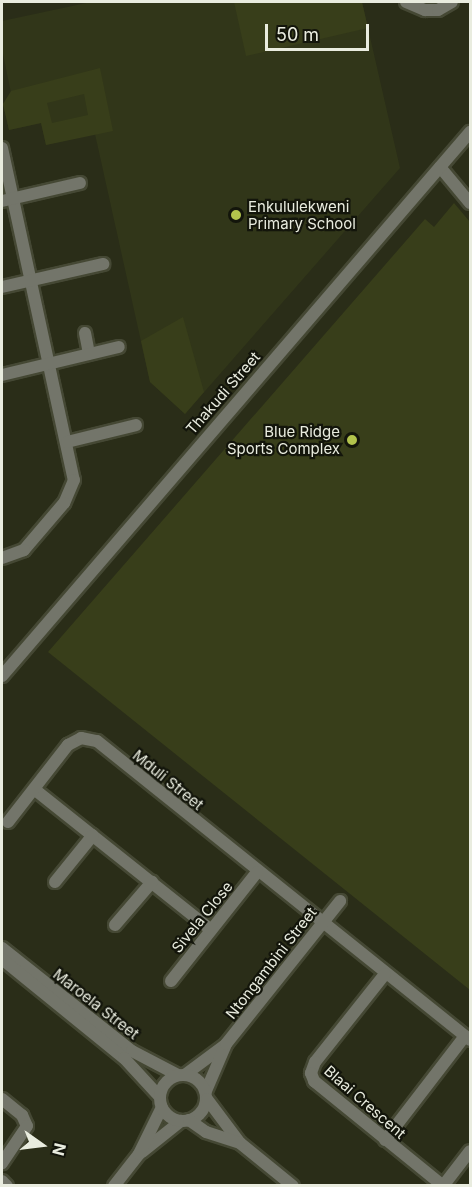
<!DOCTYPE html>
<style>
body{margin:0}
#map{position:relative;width:472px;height:1187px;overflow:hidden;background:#2a2d18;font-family:Inter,sans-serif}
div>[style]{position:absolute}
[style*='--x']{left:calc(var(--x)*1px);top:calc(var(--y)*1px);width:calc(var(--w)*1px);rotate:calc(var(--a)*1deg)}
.built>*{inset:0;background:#313619}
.green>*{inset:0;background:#383e1a}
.roads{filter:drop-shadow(2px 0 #454834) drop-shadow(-2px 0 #454834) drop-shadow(0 2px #454834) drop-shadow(0 -2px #454834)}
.minor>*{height:12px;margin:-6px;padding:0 6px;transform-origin:6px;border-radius:6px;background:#73756a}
.tertiary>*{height:12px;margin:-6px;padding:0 6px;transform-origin:6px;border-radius:6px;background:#73756a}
.tertiary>.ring{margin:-6px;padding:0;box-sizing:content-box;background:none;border:12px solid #73756a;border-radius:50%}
.dots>*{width:16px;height:16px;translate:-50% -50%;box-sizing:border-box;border:3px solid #13150b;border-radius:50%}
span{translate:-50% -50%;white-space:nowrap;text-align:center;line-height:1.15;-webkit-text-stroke:4.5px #13150b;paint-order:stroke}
.poi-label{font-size:15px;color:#e9ecdf}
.left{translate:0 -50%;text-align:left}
.right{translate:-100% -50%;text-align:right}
.street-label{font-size:15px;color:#e9ecdf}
.frame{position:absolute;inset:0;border:3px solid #e9ecdf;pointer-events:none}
.north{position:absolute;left:12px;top:1115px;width:60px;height:60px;-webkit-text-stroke:4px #13150b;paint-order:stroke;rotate:104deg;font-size:16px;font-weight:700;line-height:24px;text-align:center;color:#e9ecdf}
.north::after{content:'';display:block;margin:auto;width:21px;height:27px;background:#e9ecdf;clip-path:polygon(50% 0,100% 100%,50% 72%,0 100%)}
.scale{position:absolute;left:265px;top:24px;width:104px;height:27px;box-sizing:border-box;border:3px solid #e9ecdf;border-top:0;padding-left:8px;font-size:18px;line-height:21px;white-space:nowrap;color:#e9ecdf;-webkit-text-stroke:4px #13150b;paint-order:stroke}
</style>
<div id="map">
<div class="built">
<div style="clip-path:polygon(91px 2px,362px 2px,400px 168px,185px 414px,150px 382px,95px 134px,46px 145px,41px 123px,9px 130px,3px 104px,11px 93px,2px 49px,2px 21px)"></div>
</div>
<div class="green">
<div style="clip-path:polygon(234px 2px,362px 2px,368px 28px,246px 56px)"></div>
<div style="clip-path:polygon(evenodd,100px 68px,113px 131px,46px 145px,41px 123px,9px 130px,3px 104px,11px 91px,100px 68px,84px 94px,88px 115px,52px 123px,47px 103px,84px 94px)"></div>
<div style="clip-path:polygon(454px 203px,470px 222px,470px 990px,48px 652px,425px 219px,434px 227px)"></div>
<div style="clip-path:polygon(183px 317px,204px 392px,185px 414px,150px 382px,141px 341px)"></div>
</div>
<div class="roads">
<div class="minor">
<div style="--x:406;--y:2;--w:21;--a:23"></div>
<div style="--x:425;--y:10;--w:13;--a:0"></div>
<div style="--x:438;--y:10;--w:16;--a:-30"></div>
<div style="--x:2;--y:148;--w:340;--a:77.8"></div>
<div style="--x:74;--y:480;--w:25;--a:113"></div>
<div style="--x:64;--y:503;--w:62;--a:130.4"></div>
<div style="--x:24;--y:550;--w:23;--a:160"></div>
<div style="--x:440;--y:167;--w:47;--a:50.2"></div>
<div style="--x:2;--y:201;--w:80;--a:-13"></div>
<div style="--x:2;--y:287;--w:104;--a:-12.8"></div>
<div style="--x:85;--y:333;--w:21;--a:79"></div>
<div style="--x:2;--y:375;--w:120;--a:-13.5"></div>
<div style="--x:67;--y:442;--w:71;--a:-13.8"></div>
<div style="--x:34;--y:789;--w:226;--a:38.5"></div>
<div style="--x:8;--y:822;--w:98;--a:-52.1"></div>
<div style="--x:68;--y:745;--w:15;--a:-28"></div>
<div style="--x:81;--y:738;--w:16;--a:11"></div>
<div style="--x:97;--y:741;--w:478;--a:38.7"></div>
<div style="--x:55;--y:882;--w:60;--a:-51"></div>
<div style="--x:115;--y:925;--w:57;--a:-49.3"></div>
<div style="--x:385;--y:974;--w:112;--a:128.5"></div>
<div style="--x:315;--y:1062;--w:12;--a:110"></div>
<div style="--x:311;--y:1073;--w:9;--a:69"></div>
<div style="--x:314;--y:1081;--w:166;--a:39.1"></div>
<div style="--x:171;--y:981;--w:139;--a:-51.7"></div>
<div style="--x:186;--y:1074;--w:49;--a:-36.6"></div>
<div style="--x:206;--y:1091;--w:51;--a:-66.9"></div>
<div style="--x:226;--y:1044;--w:183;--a:-51.4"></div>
<div style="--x:2;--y:1099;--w:26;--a:39"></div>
<div style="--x:22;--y:1115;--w:12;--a:66"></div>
<div style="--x:27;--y:1126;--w:45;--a:124"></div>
<div style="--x:385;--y:1140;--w:131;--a:-52.4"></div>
<div style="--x:142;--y:1152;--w:50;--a:-38.5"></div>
<div style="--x:2;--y:1181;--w:7;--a:45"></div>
<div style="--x:114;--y:1186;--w:41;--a:-52"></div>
<div style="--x:139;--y:1154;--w:52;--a:-63.9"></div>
<div style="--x:443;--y:1186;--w:44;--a:-52.4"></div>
</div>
<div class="tertiary">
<div style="--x:2;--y:676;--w:718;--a:-49.29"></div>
<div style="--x:2;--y:948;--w:166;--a:38.4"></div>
<div style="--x:132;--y:1051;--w:52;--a:27.6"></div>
<div style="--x:2;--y:959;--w:157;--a:39.1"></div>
<div style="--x:124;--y:1058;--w:53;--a:47.3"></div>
<div class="ring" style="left:160px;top:1075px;width:34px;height:34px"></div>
<div style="--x:207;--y:1099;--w:55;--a:53.1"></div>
<div style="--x:240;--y:1143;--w:68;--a:39.1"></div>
<div style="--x:189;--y:1120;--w:21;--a:35"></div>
<div style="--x:206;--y:1132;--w:36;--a:18"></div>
</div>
</div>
<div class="dots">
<div style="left:236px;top:215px;background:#b2c34c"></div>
<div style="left:352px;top:440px;background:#b2c34c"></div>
</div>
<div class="poi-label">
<span class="left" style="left:248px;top:215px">Enkululekweni<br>Primary School</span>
<span class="right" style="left:340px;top:440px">Blue Ridge<br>Sports Complex</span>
</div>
<div class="street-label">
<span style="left:223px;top:393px;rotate:-49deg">Thakudi Street</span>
<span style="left:168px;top:780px;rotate:39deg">Mduli Street</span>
<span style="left:202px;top:917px;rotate:-51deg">Sivela Close</span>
<span style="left:271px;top:963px;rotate:-52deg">Ntongambini Street</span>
<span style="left:96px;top:1004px;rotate:38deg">Maroela Street</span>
<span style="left:365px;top:1102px;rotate:41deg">Blaai Crescent</span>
</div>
<div class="frame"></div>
<div class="north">N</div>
<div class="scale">50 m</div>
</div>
